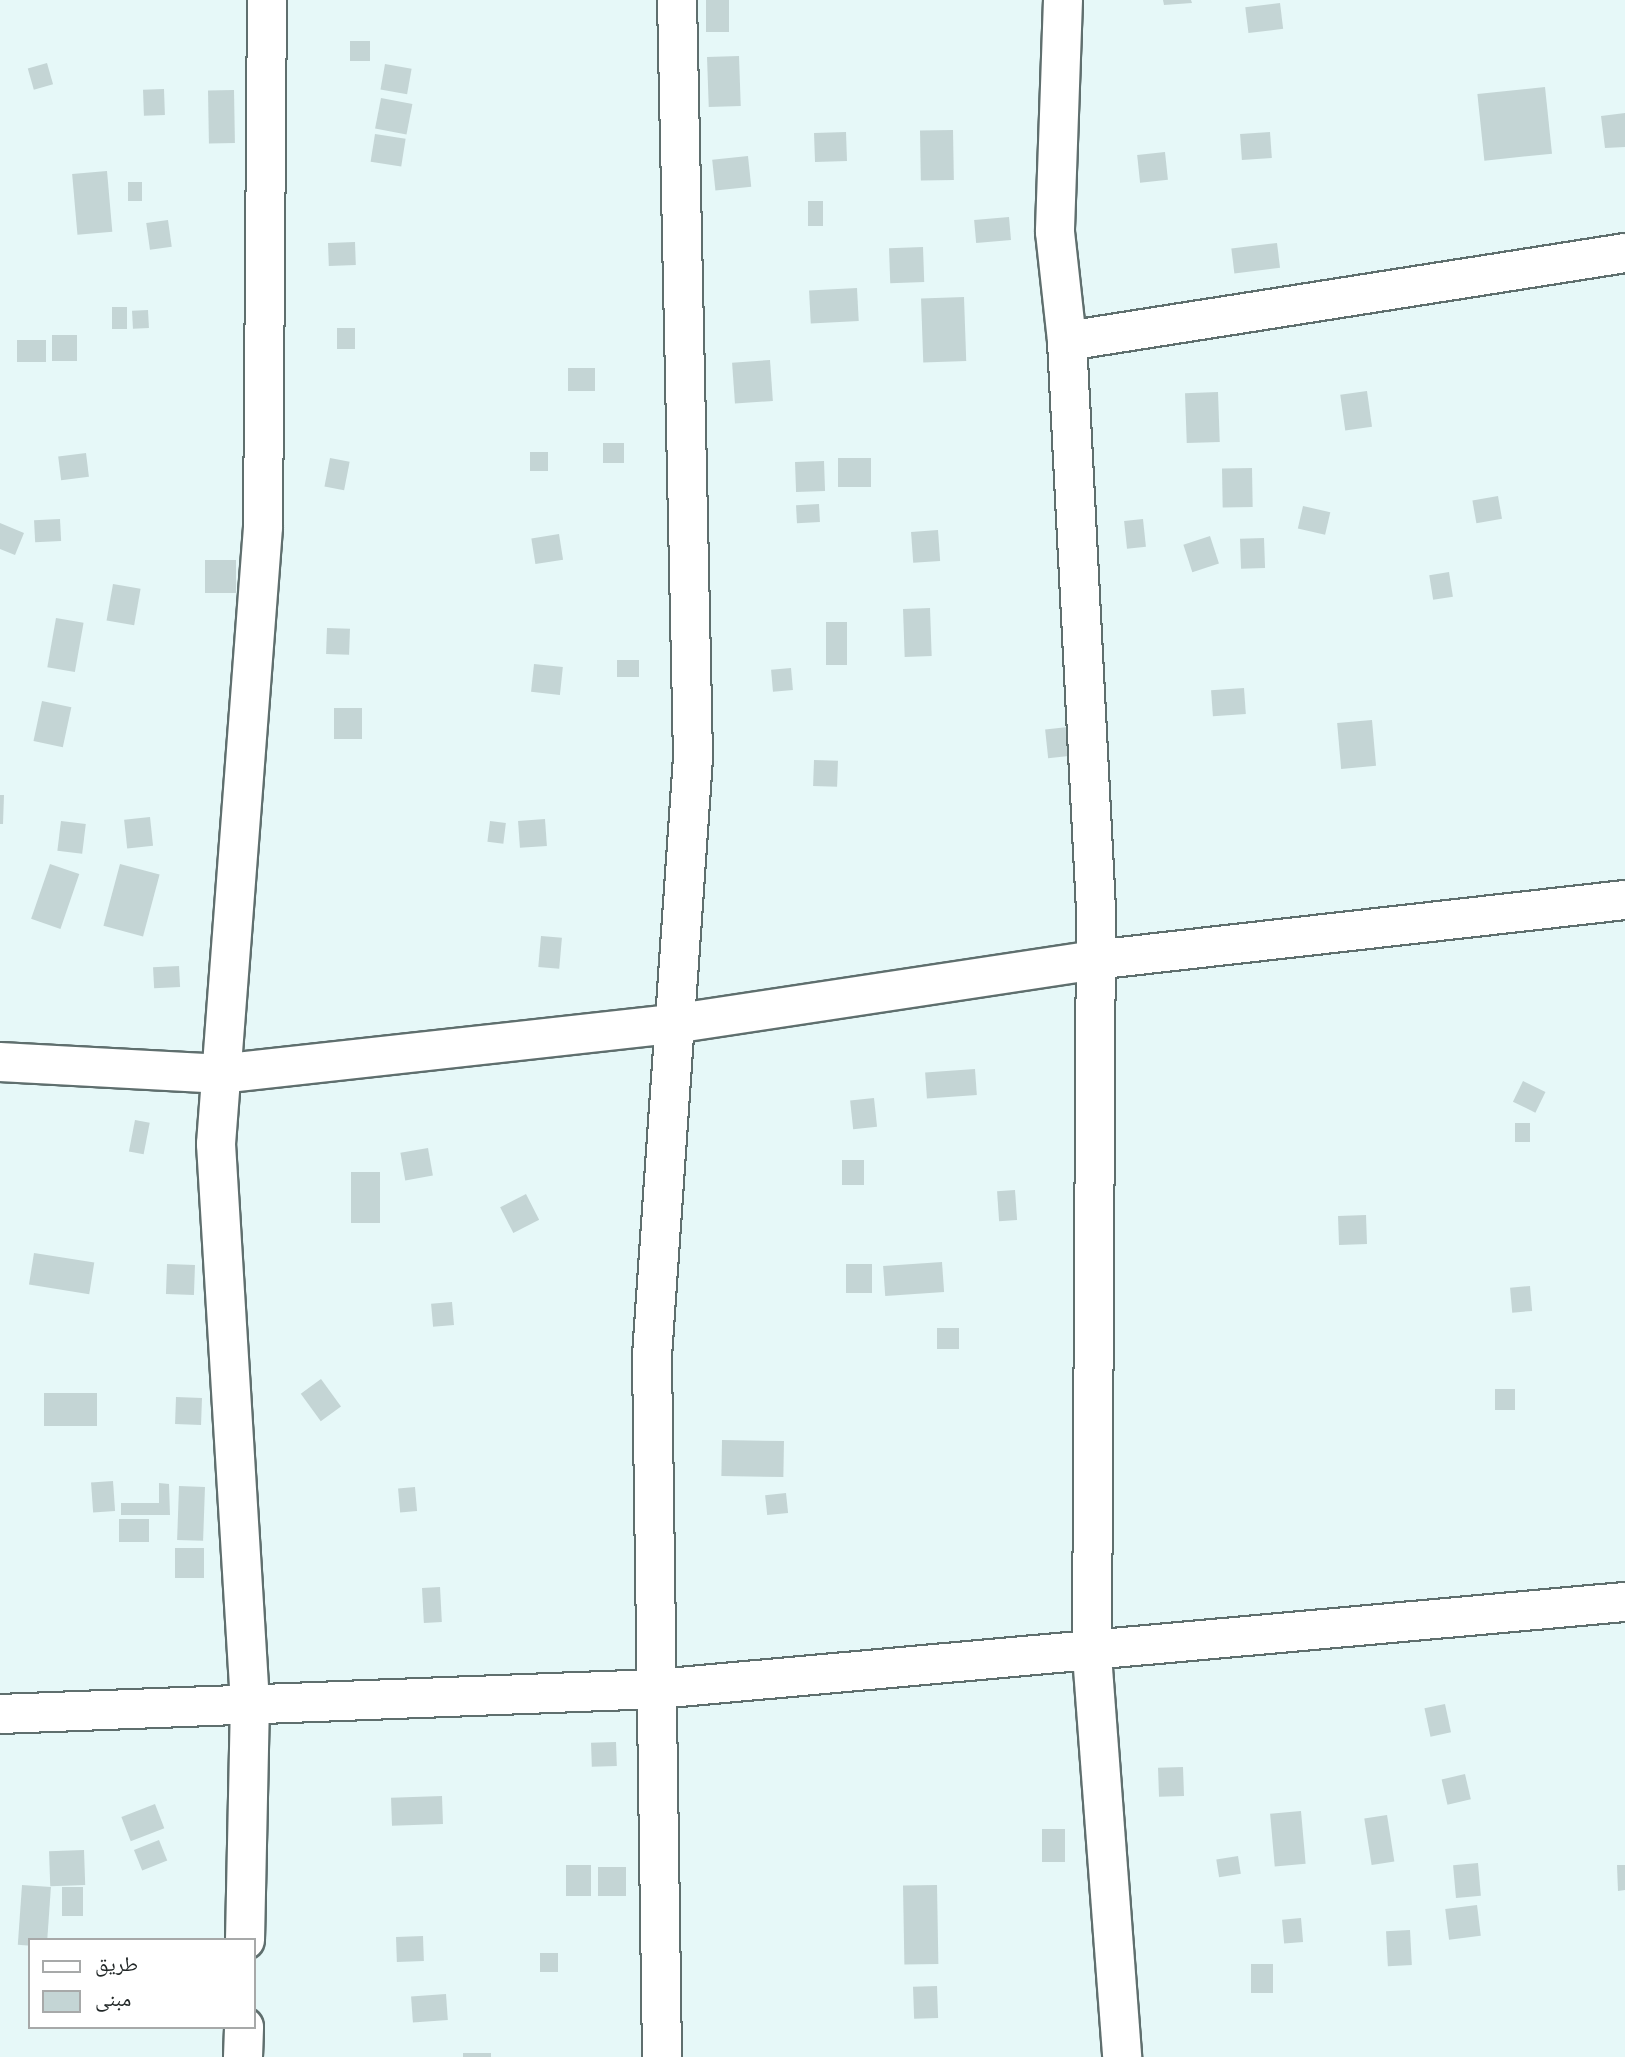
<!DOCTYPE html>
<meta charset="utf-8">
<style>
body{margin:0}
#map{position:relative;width:1625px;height:2057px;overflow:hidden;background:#e6f8f8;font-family:Merriweather,"Noto Naskh Arabic",serif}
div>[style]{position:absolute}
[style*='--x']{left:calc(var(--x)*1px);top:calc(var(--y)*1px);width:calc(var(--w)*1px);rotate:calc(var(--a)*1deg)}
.building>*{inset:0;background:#c4d5d5;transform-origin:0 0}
.roads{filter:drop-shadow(2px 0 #5f6f6e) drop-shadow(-2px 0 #5f6f6e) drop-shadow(0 2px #5f6f6e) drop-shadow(0 -2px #5f6f6e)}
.street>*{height:38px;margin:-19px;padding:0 19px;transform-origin:19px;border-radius:19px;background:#fff}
span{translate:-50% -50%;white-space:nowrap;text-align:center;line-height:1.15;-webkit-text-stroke:5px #fff;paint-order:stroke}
.legend{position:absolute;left:28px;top:1938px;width:228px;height:91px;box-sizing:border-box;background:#fff;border:2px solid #a7a9a9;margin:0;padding:9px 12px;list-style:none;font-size:21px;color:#222828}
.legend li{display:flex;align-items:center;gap:14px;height:35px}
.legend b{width:35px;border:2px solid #a7a9a9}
</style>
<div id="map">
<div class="building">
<div style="left:706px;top:0;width:23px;height:32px"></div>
<div style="clip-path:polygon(1163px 0,1191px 0,1192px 3px,1164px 5px)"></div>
<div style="left:1280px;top:3px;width:26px;height:35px;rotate:83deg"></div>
<div style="left:350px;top:41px;width:20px;height:20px"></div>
<div style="left:739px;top:56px;width:50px;height:32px;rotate:88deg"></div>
<div style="left:47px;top:63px;width:22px;height:20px;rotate:74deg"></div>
<div style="left:385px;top:64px;width:27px;height:26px;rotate:10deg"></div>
<div style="left:1545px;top:87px;width:67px;height:68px;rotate:84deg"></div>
<div style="left:164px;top:89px;width:26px;height:21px;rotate:88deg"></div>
<div style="left:234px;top:90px;width:53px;height:26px;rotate:89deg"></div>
<div style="left:381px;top:98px;width:32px;height:31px;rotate:11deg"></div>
<div style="clip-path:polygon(1625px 113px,1625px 147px,1605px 148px,1601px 116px)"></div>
<div style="left:953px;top:130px;width:50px;height:33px;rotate:89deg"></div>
<div style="left:846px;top:132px;width:29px;height:32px;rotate:88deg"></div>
<div style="left:1270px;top:132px;width:26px;height:30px;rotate:86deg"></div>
<div style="left:375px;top:134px;width:31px;height:28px;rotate:9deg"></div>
<div style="left:1165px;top:152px;width:28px;height:28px;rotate:84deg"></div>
<div style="left:748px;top:156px;width:31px;height:36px;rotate:84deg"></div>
<div style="left:107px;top:171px;width:61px;height:35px;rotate:85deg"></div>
<div style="left:142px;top:182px;width:19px;height:14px;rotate:90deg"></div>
<div style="left:808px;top:201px;width:15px;height:25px"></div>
<div style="left:1009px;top:217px;width:23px;height:35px;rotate:85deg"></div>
<div style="left:168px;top:220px;width:27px;height:22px;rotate:82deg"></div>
<div style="left:355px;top:242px;width:23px;height:27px;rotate:88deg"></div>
<div style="left:1277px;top:243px;width:25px;height:46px;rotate:83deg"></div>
<div style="left:923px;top:247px;width:35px;height:34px;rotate:88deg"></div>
<div style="left:857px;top:288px;width:33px;height:48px;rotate:87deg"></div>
<div style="left:964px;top:297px;width:64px;height:43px;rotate:88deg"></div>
<div style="left:112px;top:307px;width:15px;height:22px"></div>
<div style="left:148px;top:310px;width:18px;height:16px;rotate:87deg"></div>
<div style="left:337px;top:328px;width:18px;height:21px"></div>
<div style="left:52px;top:335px;width:25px;height:26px"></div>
<div style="left:46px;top:340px;width:22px;height:29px;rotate:90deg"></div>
<div style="left:770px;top:360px;width:41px;height:38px;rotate:86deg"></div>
<div style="left:568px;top:368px;width:27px;height:23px"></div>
<div style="left:1367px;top:391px;width:36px;height:27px;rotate:82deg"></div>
<div style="left:1218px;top:392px;width:50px;height:33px;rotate:88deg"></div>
<div style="left:603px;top:443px;width:21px;height:20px"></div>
<div style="left:548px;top:452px;width:19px;height:18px;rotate:90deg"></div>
<div style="left:86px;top:453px;width:24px;height:28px;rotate:83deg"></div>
<div style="left:330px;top:458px;width:20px;height:29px;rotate:11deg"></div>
<div style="left:871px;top:458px;width:29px;height:33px;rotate:90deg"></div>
<div style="left:824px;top:461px;width:30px;height:29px;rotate:88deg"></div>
<div style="left:1252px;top:468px;width:39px;height:30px;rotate:89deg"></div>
<div style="left:1498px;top:496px;width:23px;height:26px;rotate:80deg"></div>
<div style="left:819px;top:504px;width:18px;height:23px;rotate:87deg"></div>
<div style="left:1303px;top:506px;width:28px;height:23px;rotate:13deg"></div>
<div style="left:60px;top:519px;width:22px;height:26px;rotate:87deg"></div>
<div style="left:1143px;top:519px;width:28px;height:19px;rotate:84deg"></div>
<div style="clip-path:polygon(0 523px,24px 533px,15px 555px,0 549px)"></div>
<div style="left:938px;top:530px;width:31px;height:27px;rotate:86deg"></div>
<div style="left:559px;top:534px;width:26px;height:28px;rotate:81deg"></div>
<div style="left:1210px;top:536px;width:29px;height:28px;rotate:72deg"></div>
<div style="left:1264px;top:538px;width:30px;height:24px;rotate:88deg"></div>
<div style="left:205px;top:560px;width:31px;height:33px"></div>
<div style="left:1449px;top:572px;width:25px;height:20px;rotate:81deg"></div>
<div style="left:113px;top:584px;width:28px;height:37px;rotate:10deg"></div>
<div style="left:930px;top:608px;width:48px;height:27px;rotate:88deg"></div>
<div style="left:56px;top:618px;width:28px;height:50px;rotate:10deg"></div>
<div style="left:826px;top:622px;width:21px;height:43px"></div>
<div style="left:327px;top:628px;width:23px;height:26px;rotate:2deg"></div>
<div style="left:639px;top:660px;width:17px;height:22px;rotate:90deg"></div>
<div style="left:534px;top:664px;width:29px;height:28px;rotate:6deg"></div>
<div style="left:791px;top:668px;width:22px;height:20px;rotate:85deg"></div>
<div style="left:1244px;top:688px;width:26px;height:33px;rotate:86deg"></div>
<div style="left:42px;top:701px;width:30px;height:41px;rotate:12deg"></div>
<div style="left:334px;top:708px;width:28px;height:31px"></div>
<div style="left:1372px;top:720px;width:46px;height:35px;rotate:85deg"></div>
<div style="left:1068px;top:727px;width:29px;height:23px;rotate:84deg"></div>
<div style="left:814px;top:760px;width:24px;height:26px;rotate:2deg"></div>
<div style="clip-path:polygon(0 795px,4px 795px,3px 824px,0 824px)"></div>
<div style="left:150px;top:817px;width:29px;height:26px;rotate:84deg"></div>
<div style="left:545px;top:819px;width:27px;height:27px;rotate:86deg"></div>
<div style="left:61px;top:821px;width:25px;height:30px;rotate:7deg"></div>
<div style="left:490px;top:821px;width:16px;height:21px;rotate:7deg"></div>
<div style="left:50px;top:864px;width:31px;height:58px;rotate:19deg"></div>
<div style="left:120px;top:864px;width:41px;height:64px;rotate:15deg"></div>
<div style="left:541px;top:936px;width:21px;height:31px;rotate:5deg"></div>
<div style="left:179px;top:966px;width:21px;height:26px;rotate:87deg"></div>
<div style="left:975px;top:1069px;width:26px;height:50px;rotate:86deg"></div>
<div style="left:1523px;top:1081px;width:25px;height:23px;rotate:26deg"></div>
<div style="left:874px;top:1098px;width:29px;height:24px;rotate:84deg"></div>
<div style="left:135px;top:1120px;width:15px;height:32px;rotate:11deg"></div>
<div style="left:1515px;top:1123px;width:15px;height:19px"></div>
<div style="left:428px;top:1148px;width:28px;height:28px;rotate:80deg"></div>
<div style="left:842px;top:1160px;width:22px;height:25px"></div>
<div style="left:351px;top:1172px;width:29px;height:51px"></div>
<div style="left:1015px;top:1190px;width:30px;height:18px;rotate:86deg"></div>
<div style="left:526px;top:1194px;width:29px;height:29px;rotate:63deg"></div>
<div style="left:1366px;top:1215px;width:29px;height:28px;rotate:88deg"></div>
<div style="left:34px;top:1253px;width:61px;height:32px;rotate:9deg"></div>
<div style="left:942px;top:1262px;width:30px;height:59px;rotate:86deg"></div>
<div style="left:167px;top:1264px;width:28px;height:30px;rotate:2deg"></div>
<div style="left:846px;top:1264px;width:26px;height:29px"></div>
<div style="left:1530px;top:1286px;width:25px;height:20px;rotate:85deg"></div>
<div style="left:452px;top:1302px;width:23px;height:21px;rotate:85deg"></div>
<div style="left:959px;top:1328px;width:21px;height:22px;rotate:90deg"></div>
<div style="left:321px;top:1379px;width:34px;height:25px;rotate:54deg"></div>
<div style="left:1495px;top:1389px;width:20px;height:21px"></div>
<div style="left:44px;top:1393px;width:53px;height:33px"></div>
<div style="left:176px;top:1397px;width:26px;height:27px;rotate:2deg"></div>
<div style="left:722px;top:1440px;width:62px;height:36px;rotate:1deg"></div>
<div style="left:113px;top:1481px;width:30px;height:22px;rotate:86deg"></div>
<div style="clip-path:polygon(159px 1483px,169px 1484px,170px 1515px,121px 1515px,121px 1503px,159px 1503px)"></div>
<div style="left:179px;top:1486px;width:26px;height:54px;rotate:2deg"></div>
<div style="left:415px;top:1487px;width:24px;height:17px;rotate:85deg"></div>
<div style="left:786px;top:1493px;width:20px;height:21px;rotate:84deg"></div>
<div style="left:119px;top:1519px;width:30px;height:23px"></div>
<div style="left:175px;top:1548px;width:29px;height:30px"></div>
<div style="left:440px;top:1587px;width:35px;height:18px;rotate:87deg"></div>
<div style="left:1445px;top:1704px;width:29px;height:21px;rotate:78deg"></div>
<div style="left:616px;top:1742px;width:24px;height:25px;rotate:88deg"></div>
<div style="left:1183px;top:1767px;width:29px;height:25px;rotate:88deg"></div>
<div style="left:1465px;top:1774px;width:26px;height:24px;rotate:77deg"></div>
<div style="left:442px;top:1796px;width:28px;height:51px;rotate:88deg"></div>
<div style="left:155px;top:1804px;width:26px;height:36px;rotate:69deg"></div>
<div style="left:1301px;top:1811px;width:53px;height:31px;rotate:85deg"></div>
<div style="left:1387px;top:1815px;width:47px;height:23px;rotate:81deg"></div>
<div style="left:1042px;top:1829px;width:23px;height:33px"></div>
<div style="left:159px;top:1840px;width:22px;height:27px;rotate:68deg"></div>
<div style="left:84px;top:1850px;width:35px;height:35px;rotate:88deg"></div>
<div style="left:1238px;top:1856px;width:18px;height:22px;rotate:81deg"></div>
<div style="left:1478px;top:1863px;width:33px;height:25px;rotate:85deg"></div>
<div style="left:566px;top:1865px;width:25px;height:31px"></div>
<div style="clip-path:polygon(1617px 1865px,1625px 1865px,1625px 1890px,1618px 1891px)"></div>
<div style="left:598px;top:1867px;width:28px;height:29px"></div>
<div style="left:22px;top:1885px;width:29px;height:60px;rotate:4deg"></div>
<div style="left:937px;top:1885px;width:79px;height:34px;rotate:89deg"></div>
<div style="left:62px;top:1887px;width:21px;height:29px"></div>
<div style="left:1477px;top:1905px;width:31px;height:32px;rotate:83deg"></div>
<div style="left:1301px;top:1918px;width:24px;height:19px;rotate:85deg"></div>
<div style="left:1410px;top:1930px;width:35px;height:24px;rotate:87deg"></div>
<div style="left:423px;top:1936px;width:25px;height:27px;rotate:88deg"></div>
<div style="left:540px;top:1953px;width:18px;height:19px"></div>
<div style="left:1251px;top:1964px;width:22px;height:29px"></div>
<div style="left:937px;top:1986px;width:32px;height:24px;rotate:88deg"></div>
<div style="left:446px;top:1994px;width:26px;height:35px;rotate:86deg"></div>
<div style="left:463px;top:2053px;width:28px;height:4px"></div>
</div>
<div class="roads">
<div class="street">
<div style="--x:1063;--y:0;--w:232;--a:92"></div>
<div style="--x:1055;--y:232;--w:110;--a:83.7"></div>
<div style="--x:1067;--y:341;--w:570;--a:87.08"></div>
<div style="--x:1096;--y:910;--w:745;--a:90.31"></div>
<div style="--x:1092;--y:1655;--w:403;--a:85.7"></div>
<div style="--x:1067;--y:341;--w:565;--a:-8.96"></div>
<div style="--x:0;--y:1062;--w:219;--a:3.1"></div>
<div style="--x:219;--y:1074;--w:463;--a:-6.3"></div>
<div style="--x:679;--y:1023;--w:420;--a:-8.6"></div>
<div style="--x:1094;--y:960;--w:534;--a:-6.45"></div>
<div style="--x:0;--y:1714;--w:657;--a:-2.18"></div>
<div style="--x:657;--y:1689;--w:972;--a:-5.14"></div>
<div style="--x:245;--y:1940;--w:237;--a:-88.8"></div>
<div style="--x:250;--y:1703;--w:560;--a:-93.48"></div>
<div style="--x:216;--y:1144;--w:619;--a:-85.64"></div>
<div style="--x:263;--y:527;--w:527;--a:-89.57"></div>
<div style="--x:243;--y:2057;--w:30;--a:-88"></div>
<div style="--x:662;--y:2057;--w:701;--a:-90.82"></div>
<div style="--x:652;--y:1356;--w:600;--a:-86.08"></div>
<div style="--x:693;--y:757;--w:757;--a:-91.21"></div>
</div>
</div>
<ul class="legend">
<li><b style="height:9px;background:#fff"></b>طريق</li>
<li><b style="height:19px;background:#c4d5d5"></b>مبنى</li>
</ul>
</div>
